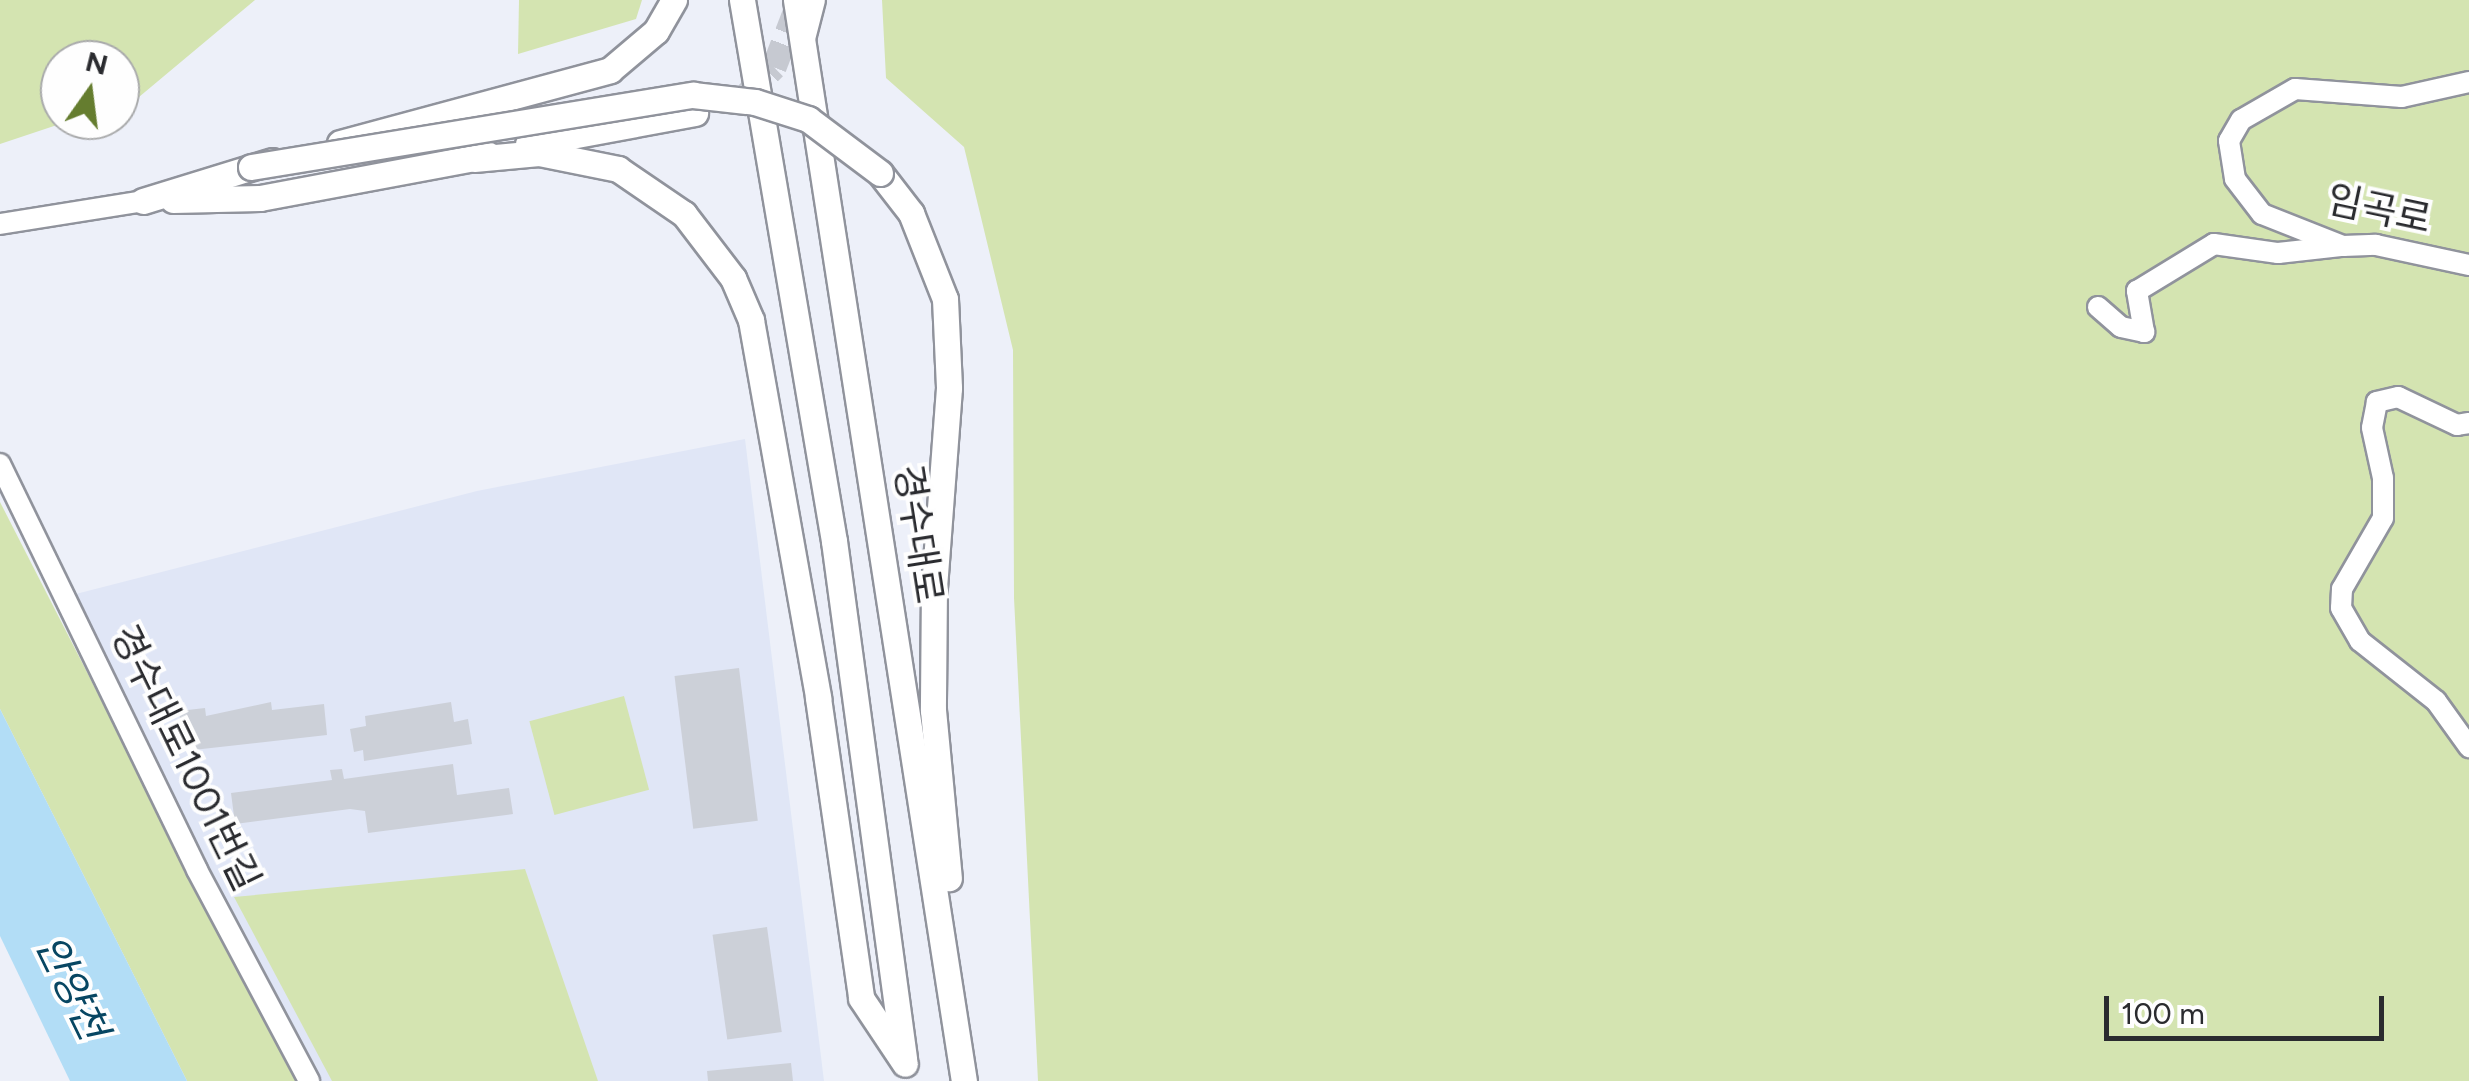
<!DOCTYPE html>
<meta charset="utf-8">
<style>
body{margin:0}
#map{position:relative;width:2469px;height:1081px;overflow:hidden;background:#edf0f9;font-family:Figtree,"Noto Sans KR",sans-serif}
div>[style]{position:absolute}
[style*='--x']{left:calc(var(--x)*1px);top:calc(var(--y)*1px);width:calc(var(--w)*1px);rotate:calc(var(--a)*1deg)}
.built>*{inset:0;background:#e0e6f6}
.green>*{inset:0;background:#d4e4b1;transform-origin:0 0}
.water>*{inset:0;background:#b2ddf6}
.building>*{inset:0;background:#ccd0d8;transform-origin:0 0}
.major-tunnel>*{height:25px;margin-top:-12.5px;transform-origin:0;background:repeating-linear-gradient(90deg,#c6c9d1 0 25px,transparent 0 37px)}
.roads{filter:drop-shadow(2px 0 #90939c) drop-shadow(-2px 0 #90939c) drop-shadow(0 2px #90939c) drop-shadow(0 -2px #90939c)}
.minor>*{height:20px;margin:-10px;padding:0 10px;transform-origin:10px;border-radius:10px;background:#fff}
.major>*{height:25px;margin:-12.5px;padding:0 12.5px;transform-origin:12.5px;border-radius:12.5px;background:#fff}
.bridges{filter:drop-shadow(2px 0 #90939c) drop-shadow(-2px 0 #90939c) drop-shadow(0 2px #90939c) drop-shadow(0 -2px #90939c)}
.major-bridge>*{height:25px;margin:-12.5px;padding:0 12.5px;transform-origin:12.5px;border-radius:12.5px;background:#fff}
span{translate:-50% -50%;white-space:nowrap;text-align:center;line-height:1.15;-webkit-text-stroke:8px #fefefe;paint-order:stroke}
.street-label{font-size:38px;color:#2a2b2f}
.water-label{font-size:40px;color:#074662;font-style:italic}
.north{position:absolute;left:40px;top:40px;width:100px;height:100px;box-sizing:border-box;background:#fefefe;border:2px solid #a9aaab;border-radius:50%;rotate:14deg;font-size:28px;font-weight:700;line-height:40px;text-align:center;color:#2a2b2f}
.north::after{content:'';display:block;margin:auto;width:35px;height:45px;background:#657d2f;clip-path:polygon(50% 0,100% 100%,50% 72%,0 100%)}
.scale{position:absolute;left:2104px;top:996px;width:280px;height:45px;box-sizing:border-box;border:5px solid #2a2b2f;border-top:0;padding-left:12px;font-size:30px;line-height:35px;white-space:nowrap;color:#2a2b2f;-webkit-text-stroke:8px #fefefe;paint-order:stroke}
</style>
<div id="map">
<div class="built">
<div style="clip-path:polygon(745px 439px,824px 1081px,309px 1081px,68px 596px,477px 491px)"></div>
</div>
<div class="green">
<div style="clip-path:polygon(0 0,255px 0,139px 97px,120px 104px,120px 60px,60px 60px,60px 120px,72px 120px,0 144px)"></div>
<div style="clip-path:polygon(519px 0,642px 0,636px 19px,518px 54px)"></div>
<div style="clip-path:polygon(882px 0,2469px 0,2469px 1081px,1038px 1081px,1014px 598px,1013px 350px,964px 147px,886px 78px)"></div>
<div style="clip-path:polygon(0 502px,296px 1081px,187px 1081px,0 709px)"></div>
<div style="left:624px;top:696px;width:97px;height:98px;rotate:75deg"></div>
<div style="clip-path:polygon(525px 869px,598px 1081px,332px 1081px,234px 897px)"></div>
</div>
<div class="water">
<div style="clip-path:polygon(0 709px,187px 1081px,70px 1081px,0 936px)"></div>
</div>
<div class="building">
<div style="left:739px;top:668px;width:154px;height:65px;rotate:83deg"></div>
<div style="clip-path:polygon(271px 702px,272px 710px,324px 704px,327px 735px,184px 751px,179px 711px,205px 708px,206px 716px)"></div>
<div style="clip-path:polygon(451px 702px,454px 722px,468px 719px,472px 744px,364px 761px,363px 750px,354px 752px,350px 729px,366px 726px,365px 716px)"></div>
<div style="clip-path:polygon(453px 764px,457px 795px,509px 788px,513px 814px,368px 833px,365px 811px,350px 809px,235px 824px,231px 793px,332px 780px,330px 770px,342px 769px,344px 779px)"></div>
<div style="left:767px;top:927px;width:106px;height:55px;rotate:82deg"></div>
<div style="clip-path:polygon(791px 1063px,793px 1081px,708px 1081px,707px 1071px)"></div>
</div>
<div class="major-tunnel">
<div style="--x:743;--y:98;--w:44;--a:-45"></div>
<div style="--x:774;--y:67;--w:70;--a:-69"></div>
</div>
<div class="roads">
<div class="minor">
<div style="--x:805;--y:39;--w:40;--a:-75.6"></div>
<div style="--x:2469;--y:82;--w:69;--a:167.4"></div>
<div style="--x:2402;--y:97;--w:107;--a:-175.7"></div>
<div style="--x:2295;--y:89;--w:62;--a:150.1"></div>
<div style="--x:2241;--y:120;--w:24;--a:120"></div>
<div style="--x:2229;--y:141;--w:38;--a:81"></div>
<div style="--x:2235;--y:179;--w:44;--a:52.4"></div>
<div style="--x:2262;--y:214;--w:87;--a:21.6"></div>
<div style="--x:2343;--y:246;--w:33;--a:-2"></div>
<div style="--x:2376;--y:245;--w:95;--a:12.1"></div>
<div style="--x:0;--y:224;--w:145;--a:-9.1"></div>
<div style="--x:2098;--y:307;--w:30;--a:41"></div>
<div style="--x:2121;--y:327;--w:24;--a:12"></div>
<div style="--x:2144;--y:332;--w:42;--a:-99.7"></div>
<div style="--x:2137;--y:291;--w:90;--a:-31.4"></div>
<div style="--x:2214;--y:244;--w:65;--a:8"></div>
<div style="--x:2278;--y:253;--w:63;--a:-6.3"></div>
<div style="--x:2469;--y:423;--w:12;--a:171"></div>
<div style="--x:2457;--y:425;--w:65;--a:-154.6"></div>
<div style="--x:2398;--y:397;--w:22;--a:167"></div>
<div style="--x:2377;--y:402;--w:26;--a:101"></div>
<div style="--x:2372;--y:428;--w:51;--a:77.6"></div>
<div style="--x:2383;--y:478;--w:40;--a:90"></div>
<div style="--x:2383;--y:518;--w:82;--a:120"></div>
<div style="--x:2342;--y:589;--w:19;--a:93"></div>
<div style="--x:2341;--y:608;--w:38;--a:60"></div>
<div style="--x:2360;--y:641;--w:97;--a:38.3"></div>
<div style="--x:2436;--y:701;--w:57;--a:54.3"></div>
<div style="--x:0;--y:464;--w:451;--a:64.1"></div>
<div style="--x:197;--y:870;--w:239;--a:62"></div>
</div>
<div class="major">
<div style="--x:742;--y:0;--w:549;--a:80.35"></div>
<div style="--x:834;--y:541;--w:522;--a:82.29"></div>
<div style="--x:796;--y:0;--w:1094;--a:81.17"></div>
<div style="--x:340;--y:143;--w:280;--a:-15.1"></div>
<div style="--x:610;--y:70;--w:60;--a:-40.3"></div>
<div style="--x:656;--y:31;--w:36;--a:-60"></div>
<div style="--x:528;--y:144;--w:170;--a:-10.5"></div>
<div style="--x:474;--y:159;--w:65;--a:-5.3"></div>
<div style="--x:539;--y:153;--w:81;--a:11.4"></div>
<div style="--x:618;--y:169;--w:80;--a:34.3"></div>
<div style="--x:684;--y:214;--w:81;--a:52.6"></div>
<div style="--x:733;--y:278;--w:46;--a:66.8"></div>
<div style="--x:751;--y:320;--w:384;--a:79.9"></div>
<div style="--x:818;--y:698;--w:303;--a:81.8"></div>
<div style="--x:861;--y:998;--w:79;--a:56.3"></div>
<div style="--x:880;--y:173;--w:51;--a:52.2"></div>
<div style="--x:911;--y:213;--w:92;--a:68.4"></div>
<div style="--x:945;--y:299;--w:89;--a:87.4"></div>
<div style="--x:949;--y:388;--w:199;--a:94.3"></div>
<div style="--x:934;--y:586;--w:124;--a:90.5"></div>
<div style="--x:933;--y:710;--w:169;--a:84.6"></div>
<div style="--x:173;--y:200;--w:87;--a:-1.3"></div>
<div style="--x:260;--y:198;--w:233;--a:-10.6"></div>
<div style="--x:143;--y:201;--w:135;--a:-17.2"></div>
</div>
</div>
<div class="bridges">
<div class="major-bridge">
<div style="--x:251;--y:167;--w:448;--a:-9.3"></div>
<div style="--x:693;--y:95;--w:62;--a:6.4"></div>
<div style="--x:755;--y:102;--w:56;--a:17.8"></div>
<div style="--x:808;--y:119;--w:90;--a:36.9"></div>
</div>
</div>
<div class="street-label">
<span style="left:2379px;top:210px;rotate:12deg">임곡로</span>
<span style="left:918px;top:534px;rotate:81deg">경수대로</span>
<span style="left:185px;top:758px;rotate:64deg">경수대로1001번길</span>
</div>
<div class="water-label">
<span style="left:72px;top:987px;rotate:64deg">안양천</span>
</div>
<div class="north">N</div>
<div class="scale">100 m</div>
</div>
